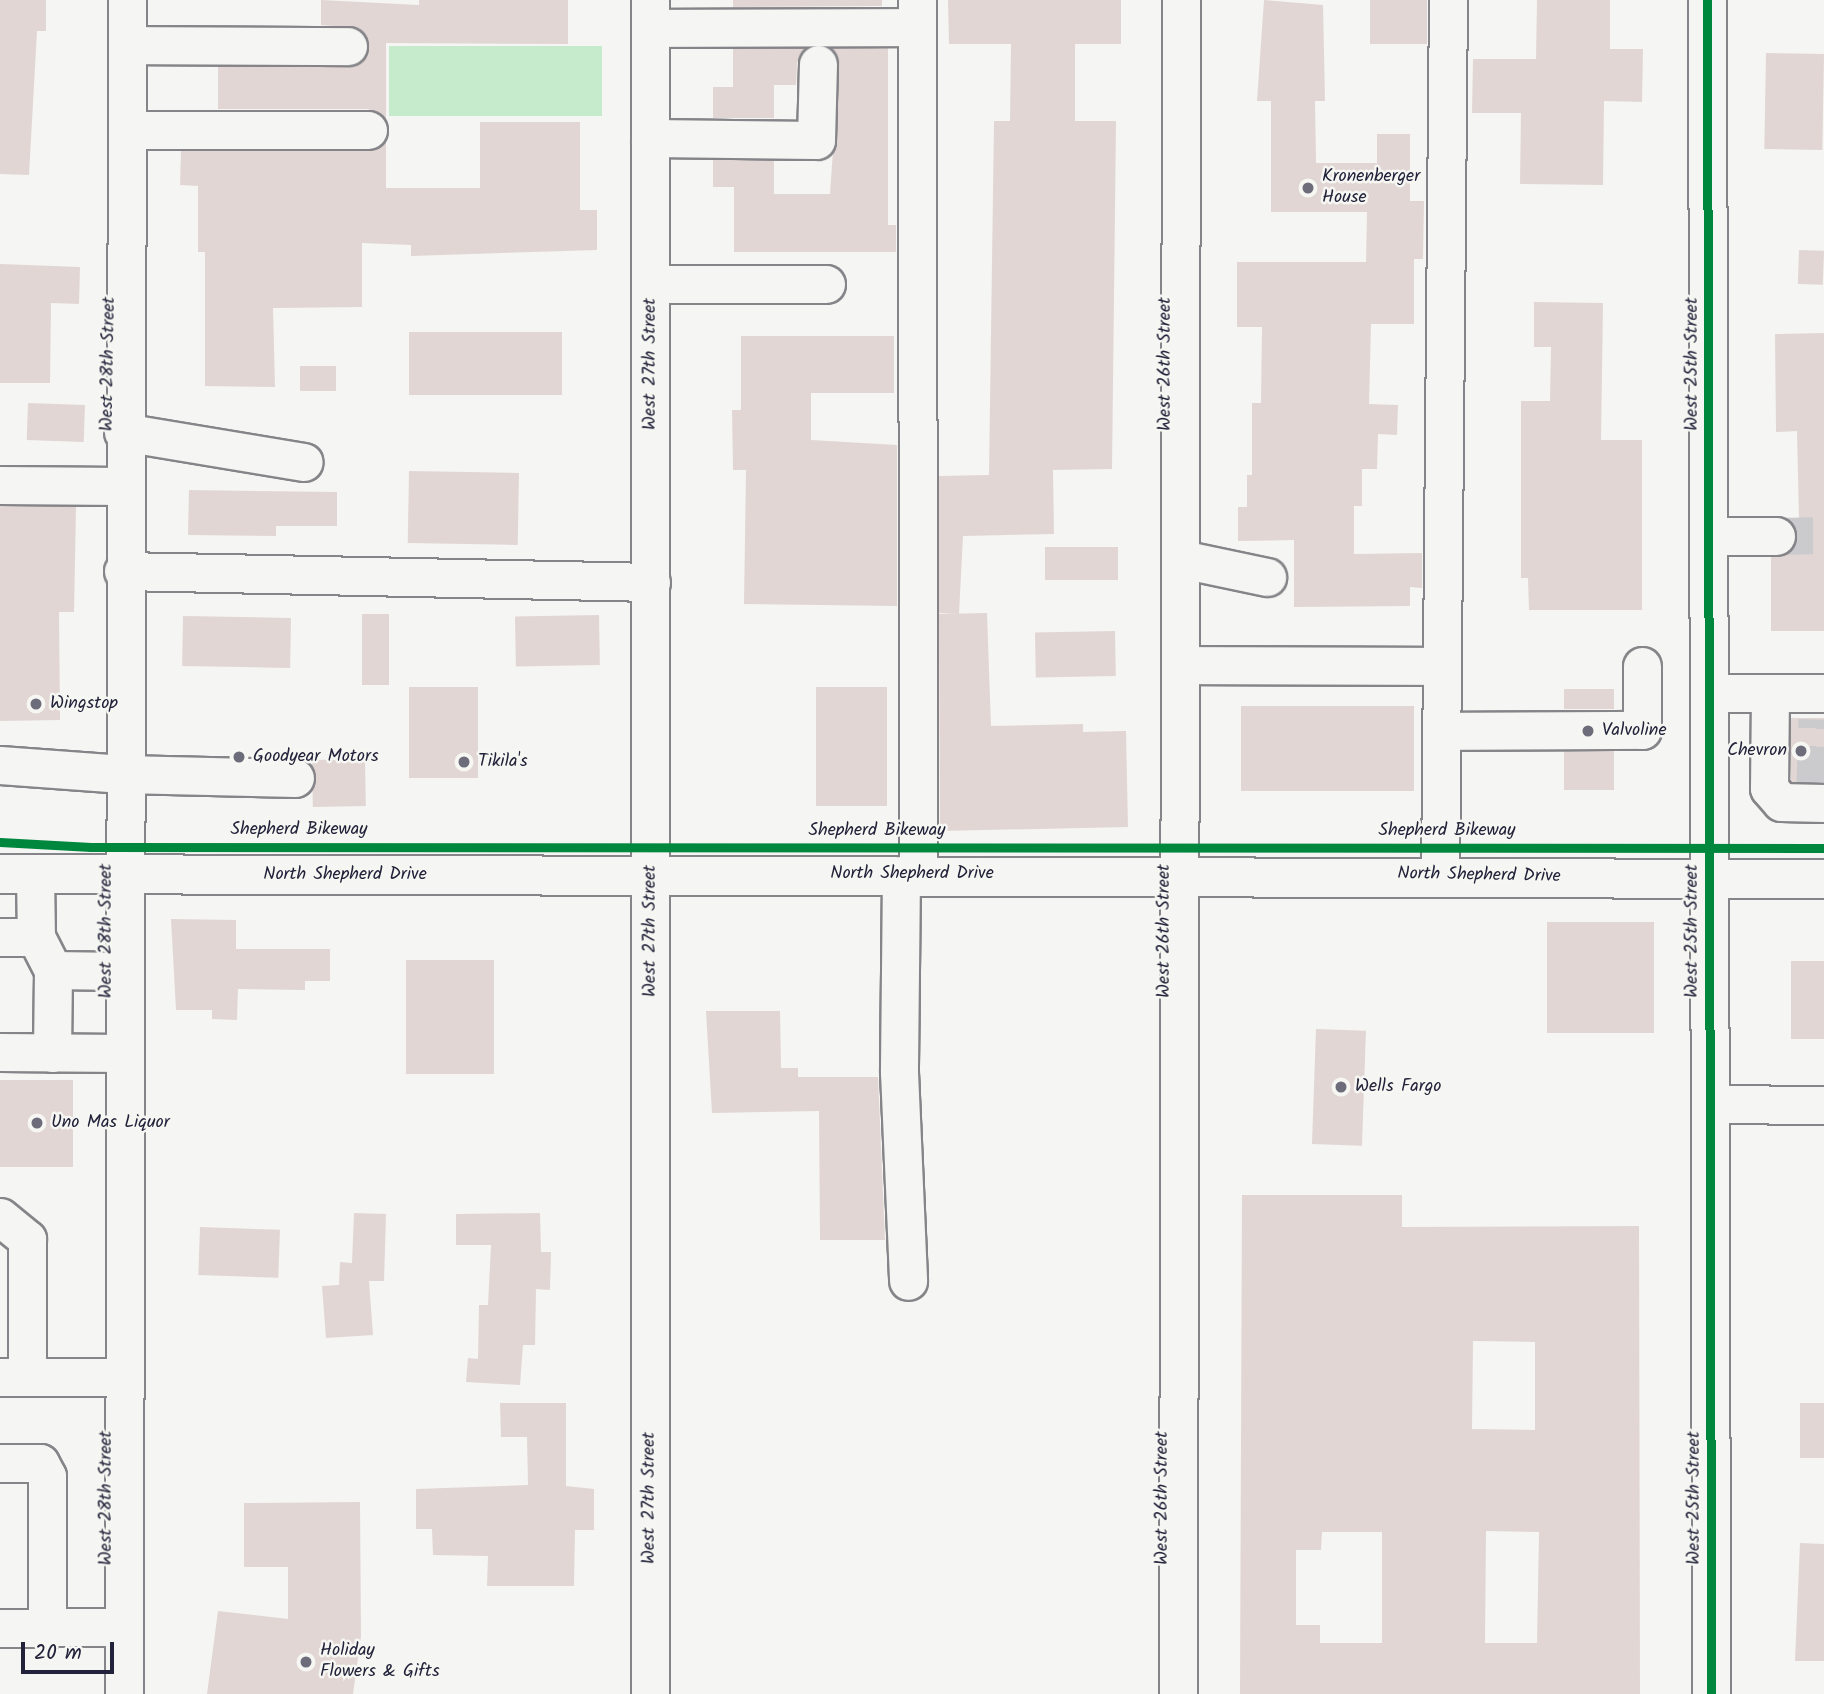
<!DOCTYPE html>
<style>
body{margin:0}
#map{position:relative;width:1824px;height:1694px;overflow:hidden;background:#f5f5f3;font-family:Kalam,sans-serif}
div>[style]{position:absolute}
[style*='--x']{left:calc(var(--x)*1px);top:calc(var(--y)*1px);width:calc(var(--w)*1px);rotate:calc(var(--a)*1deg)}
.green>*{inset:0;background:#c5eacc;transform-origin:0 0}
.building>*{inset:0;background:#e1d6d3;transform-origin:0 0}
.minor-tunnel>*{height:37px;margin-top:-18.5px;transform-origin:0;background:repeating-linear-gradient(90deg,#cbcbce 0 37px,transparent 0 55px)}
.roads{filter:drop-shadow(2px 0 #858589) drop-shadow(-2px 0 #858589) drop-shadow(0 2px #858589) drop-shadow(0 -2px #858589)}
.minor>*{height:37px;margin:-18.5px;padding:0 18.5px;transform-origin:18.5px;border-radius:18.5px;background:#f5f5f3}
.major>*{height:38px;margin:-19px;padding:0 19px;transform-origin:19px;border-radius:19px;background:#f5f5f3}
.cycleway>*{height:9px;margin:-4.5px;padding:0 4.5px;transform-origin:4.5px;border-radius:4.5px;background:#00873e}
.dots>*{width:19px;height:19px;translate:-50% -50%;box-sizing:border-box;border:4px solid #f6f6f2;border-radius:50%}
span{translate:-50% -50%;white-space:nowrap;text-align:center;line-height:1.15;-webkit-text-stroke:5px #f6f6f2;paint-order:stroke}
.poi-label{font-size:18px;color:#22223b}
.left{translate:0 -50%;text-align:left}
.right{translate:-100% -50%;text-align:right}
.street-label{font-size:18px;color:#22223b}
.scale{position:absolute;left:21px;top:1642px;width:93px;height:32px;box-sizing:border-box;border:4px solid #22223b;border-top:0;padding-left:9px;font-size:21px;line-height:24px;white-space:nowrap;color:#22223b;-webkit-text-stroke:5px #f6f6f2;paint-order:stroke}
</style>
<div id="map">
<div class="green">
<div style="left:389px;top:46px;width:213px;height:70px"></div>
</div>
<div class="building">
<div style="clip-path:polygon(0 0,46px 0,46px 31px,37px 31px,29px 175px,0 174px)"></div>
<div style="clip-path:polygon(321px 0,419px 5px,419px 0,568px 0,568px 44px,386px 43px,386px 119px,368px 109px,218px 109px,218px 66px,348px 67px,366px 57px,369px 45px,359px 28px,321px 25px)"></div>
<div style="clip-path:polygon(733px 0,882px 0,882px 6px,733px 7px)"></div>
<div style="clip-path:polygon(948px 0,1121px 0,1121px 44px,1075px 44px,1075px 121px,1116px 121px,1112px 469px,1053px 470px,1054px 534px,963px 536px,959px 614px,939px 613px,939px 476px,989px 475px,994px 121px,1010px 121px,1011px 44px,949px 44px)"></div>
<div style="clip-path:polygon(1264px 0,1323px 5px,1325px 101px,1315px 101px,1316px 163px,1377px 163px,1377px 134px,1410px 134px,1410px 201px,1424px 201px,1423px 259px,1414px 259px,1414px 324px,1371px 324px,1369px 404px,1398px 405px,1397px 435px,1378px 434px,1377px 469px,1362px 469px,1362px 506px,1354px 506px,1354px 554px,1422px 553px,1422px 588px,1410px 587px,1410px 606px,1294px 607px,1294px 540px,1238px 541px,1238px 507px,1247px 507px,1247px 475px,1252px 475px,1252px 403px,1261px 403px,1262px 327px,1237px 327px,1237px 262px,1366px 262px,1367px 212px,1271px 212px,1271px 101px,1257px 101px)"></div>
<div style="left:1370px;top:0;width:57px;height:44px"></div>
<div style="clip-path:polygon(1537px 0,1610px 0,1610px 49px,1643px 49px,1642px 102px,1604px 101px,1603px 185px,1520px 184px,1521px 113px,1472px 113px,1473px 59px,1536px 59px)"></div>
<div style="clip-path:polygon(805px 48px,797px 63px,796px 85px,774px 85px,774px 118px,713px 118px,713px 87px,733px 87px,733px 49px)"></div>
<div style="clip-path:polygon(831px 48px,888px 48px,888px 225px,896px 225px,896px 252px,734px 252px,734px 187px,713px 187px,713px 160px,774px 160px,774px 194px,830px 194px,839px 65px)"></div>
<div style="left:1766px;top:53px;width:58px;height:96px;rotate:1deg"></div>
<div style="clip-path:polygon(480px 122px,580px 122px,580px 210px,597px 210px,597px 250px,411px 256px,411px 245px,362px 243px,362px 307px,273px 308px,275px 387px,205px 386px,205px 252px,198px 252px,198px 186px,180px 185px,181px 151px,368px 151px,386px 141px,386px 188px,480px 188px)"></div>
<div style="left:1799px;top:250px;width:25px;height:34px;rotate:2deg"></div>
<div style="clip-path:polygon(0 264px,80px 267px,79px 304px,51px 303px,50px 383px,0 383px)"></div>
<div style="clip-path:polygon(1534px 302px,1603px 303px,1601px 440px,1642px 440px,1642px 610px,1529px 610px,1528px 578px,1521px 578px,1521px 401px,1550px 401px,1551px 347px,1534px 347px)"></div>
<div style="left:562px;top:332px;width:63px;height:153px;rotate:90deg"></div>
<div style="clip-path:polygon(1824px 333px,1824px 631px,1771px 631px,1771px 557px,1794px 547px,1797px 535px,1788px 519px,1799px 519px,1797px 431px,1776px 432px,1775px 334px)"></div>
<div style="clip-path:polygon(741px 336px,894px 336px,894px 393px,811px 393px,811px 440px,897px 445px,897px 606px,744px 604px,746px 470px,733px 470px,732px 410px,741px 410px)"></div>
<div style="left:300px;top:366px;width:36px;height:25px"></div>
<div style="left:28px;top:403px;width:57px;height:37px;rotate:2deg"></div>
<div style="left:409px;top:471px;width:110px;height:72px;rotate:1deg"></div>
<div style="clip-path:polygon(189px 490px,337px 492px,337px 526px,276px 526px,276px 536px,188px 535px)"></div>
<div style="clip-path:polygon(0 506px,76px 507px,74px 612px,59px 612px,60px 720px,0 721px)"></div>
<div style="left:1118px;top:547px;width:33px;height:73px;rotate:90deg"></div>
<div style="clip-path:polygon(987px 613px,991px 726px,1083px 724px,1083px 732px,1126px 731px,1128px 827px,940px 831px,939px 614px)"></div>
<div style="left:362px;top:614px;width:27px;height:71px"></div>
<div style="left:599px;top:615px;width:50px;height:84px;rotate:89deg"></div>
<div style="left:183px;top:616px;width:108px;height:50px;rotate:1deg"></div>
<div style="left:1115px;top:631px;width:45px;height:80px;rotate:89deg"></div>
<div style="left:409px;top:687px;width:69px;height:91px"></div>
<div style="left:816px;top:687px;width:71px;height:119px"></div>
<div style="left:1564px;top:689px;width:50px;height:20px"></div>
<div style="left:1241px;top:706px;width:173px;height:85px"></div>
<div style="left:1824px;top:718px;width:64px;height:33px;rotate:90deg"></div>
<div style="left:1564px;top:751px;width:50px;height:39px"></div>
<div style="left:365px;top:759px;width:47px;height:53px;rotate:89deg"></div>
<div style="clip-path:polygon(171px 919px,236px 920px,236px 949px,330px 949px,330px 981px,305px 981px,305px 990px,238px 989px,237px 1020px,212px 1019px,212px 1010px,176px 1010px)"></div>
<div style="left:1547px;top:922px;width:107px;height:111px"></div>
<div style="left:494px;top:960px;width:114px;height:88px;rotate:90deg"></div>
<div style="left:1791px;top:961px;width:33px;height:78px"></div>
<div style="clip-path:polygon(706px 1011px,780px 1011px,781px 1068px,798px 1068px,798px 1077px,878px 1077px,885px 1240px,820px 1240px,819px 1111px,712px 1113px)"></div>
<div style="left:1316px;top:1029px;width:50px;height:115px;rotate:2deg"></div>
<div style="left:0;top:1080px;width:73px;height:87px"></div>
<div style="clip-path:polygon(evenodd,1242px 1195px,1402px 1195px,1402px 1227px,1639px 1226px,1640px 1694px,1240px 1694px,1242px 1195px,1473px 1341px,1535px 1342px,1535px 1430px,1472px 1429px,1473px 1341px,1242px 1195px,1486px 1531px,1539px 1532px,1537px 1643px,1485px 1643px,1486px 1531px,1242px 1195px,1322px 1532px,1382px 1532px,1382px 1643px,1320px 1643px,1320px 1625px,1296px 1625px,1296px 1550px,1321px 1550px,1322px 1532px)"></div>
<div style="clip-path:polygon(354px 1213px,386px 1214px,384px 1281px,369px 1281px,373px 1335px,326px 1338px,322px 1286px,339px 1285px,340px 1262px,352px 1263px)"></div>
<div style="clip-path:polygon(540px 1213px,541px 1252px,551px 1252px,550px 1290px,536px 1289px,535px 1345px,523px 1345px,520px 1385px,466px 1382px,468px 1358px,478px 1359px,479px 1305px,488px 1305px,491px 1245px,456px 1245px,456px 1214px)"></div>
<div style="left:200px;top:1227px;width:80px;height:48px;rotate:2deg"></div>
<div style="clip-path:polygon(500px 1403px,566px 1403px,566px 1486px,594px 1489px,594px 1530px,575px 1530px,574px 1586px,487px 1586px,488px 1556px,433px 1555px,432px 1529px,416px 1529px,416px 1489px,528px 1485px,527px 1437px,501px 1437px)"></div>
<div style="left:1800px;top:1403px;width:24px;height:55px"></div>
<div style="clip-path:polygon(360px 1502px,361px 1636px,353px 1694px,207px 1694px,218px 1611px,288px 1619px,288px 1567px,244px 1567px,244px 1503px)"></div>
<div style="clip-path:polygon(1800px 1543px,1824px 1544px,1824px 1661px,1795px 1661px)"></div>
</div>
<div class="minor-tunnel">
<div style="--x:1776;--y:536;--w:48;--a:-1.2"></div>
<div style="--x:1815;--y:783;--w:64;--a:-88.2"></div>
</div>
<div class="roads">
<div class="minor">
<div style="--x:917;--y:0;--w:874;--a:89.93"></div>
<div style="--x:1707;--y:0;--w:1694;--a:89.86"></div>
<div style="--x:650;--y:28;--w:267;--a:-0.2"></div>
<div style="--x:128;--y:45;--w:220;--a:0.3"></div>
<div style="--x:128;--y:130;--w:240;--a:0"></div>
<div style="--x:650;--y:138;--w:166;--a:0.7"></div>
<div style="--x:816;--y:140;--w:76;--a:-88.5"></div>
<div style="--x:650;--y:284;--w:176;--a:0"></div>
<div style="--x:123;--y:432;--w:183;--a:9.4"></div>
<div style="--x:0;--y:485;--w:123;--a:0.5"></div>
<div style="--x:1709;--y:536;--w:67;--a:0"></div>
<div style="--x:1181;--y:559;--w:88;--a:11.8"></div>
<div style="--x:123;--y:571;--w:528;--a:1.19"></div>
<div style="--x:1181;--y:665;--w:261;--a:0.2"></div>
<div style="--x:1709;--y:693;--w:115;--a:0"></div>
<div style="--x:1770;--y:694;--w:94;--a:90.6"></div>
<div style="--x:1769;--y:788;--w:18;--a:49"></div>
<div style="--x:1781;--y:802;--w:43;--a:1.3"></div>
<div style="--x:1441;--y:731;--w:201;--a:-0.3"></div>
<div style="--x:1642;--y:730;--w:64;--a:-90"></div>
<div style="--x:0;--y:765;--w:123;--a:4.2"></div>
<div style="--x:123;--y:774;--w:172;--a:1.3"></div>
<div style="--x:35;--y:875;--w:62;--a:89.1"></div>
<div style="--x:36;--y:937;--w:37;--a:63"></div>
<div style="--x:901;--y:875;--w:197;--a:90.6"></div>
<div style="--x:899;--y:1072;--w:209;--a:87.5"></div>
<div style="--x:1440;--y:876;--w:876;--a:-89.48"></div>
<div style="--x:0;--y:937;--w:36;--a:0"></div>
<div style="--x:0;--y:1052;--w:125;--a:0.5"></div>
<div style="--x:52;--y:1053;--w:83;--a:-89.3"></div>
<div style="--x:53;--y:970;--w:68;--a:0.8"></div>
<div style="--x:1710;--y:1104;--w:114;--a:0.5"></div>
<div style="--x:0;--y:1217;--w:35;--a:39"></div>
<div style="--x:27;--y:1239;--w:138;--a:90"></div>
<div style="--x:0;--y:1377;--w:123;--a:0"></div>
<div style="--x:0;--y:1463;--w:40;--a:0"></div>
<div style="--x:40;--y:1463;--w:15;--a:62"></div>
<div style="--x:47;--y:1476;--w:151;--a:90"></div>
<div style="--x:0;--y:1628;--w:123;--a:-0.5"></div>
<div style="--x:124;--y:1694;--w:1694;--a:-89.9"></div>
<div style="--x:650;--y:1694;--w:1694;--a:-90"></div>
<div style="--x:1178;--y:1694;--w:1694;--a:-89.9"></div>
</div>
<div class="major">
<div style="--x:0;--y:874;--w:1824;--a:0.16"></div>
</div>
</div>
<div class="cycleway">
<div style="--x:1707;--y:0;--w:1694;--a:89.86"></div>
<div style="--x:0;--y:842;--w:91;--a:3.1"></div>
<div style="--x:91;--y:847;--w:1733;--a:0.03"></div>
</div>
<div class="dots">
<div style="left:1308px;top:188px;background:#6c6c7b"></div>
<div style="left:36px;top:704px;background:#6c6c7b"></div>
<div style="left:1588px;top:731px;background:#6c6c7b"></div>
<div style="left:1801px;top:751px;background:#6c6c7b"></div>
<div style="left:239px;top:757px;background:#6c6c7b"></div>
<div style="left:464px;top:762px;background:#6c6c7b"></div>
<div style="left:1341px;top:1087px;background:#6c6c7b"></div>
<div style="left:37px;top:1123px;background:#6c6c7b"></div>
<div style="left:306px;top:1662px;background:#6c6c7b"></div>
</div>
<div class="poi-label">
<span class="left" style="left:1322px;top:188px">Kronenberger<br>House</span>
<span class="left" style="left:50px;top:704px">Wingstop</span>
<span class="left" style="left:1602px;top:731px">Valvoline</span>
<span class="right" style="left:1787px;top:751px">Chevron</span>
<span class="left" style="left:253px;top:757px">Goodyear Motors</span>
<span class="left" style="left:478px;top:762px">Tikila's</span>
<span class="left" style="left:1355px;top:1087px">Wells Fargo</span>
<span class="left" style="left:51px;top:1123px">Uno Mas Liquor</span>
<span class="left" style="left:320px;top:1662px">Holiday<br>Flowers &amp; Gifts</span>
</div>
<div class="street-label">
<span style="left:109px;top:364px;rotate:-89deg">West 28th Street</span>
<span style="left:651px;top:364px;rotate:-90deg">West 27th Street</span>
<span style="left:1166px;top:364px;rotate:-90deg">West 26th Street</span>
<span style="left:1693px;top:364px;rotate:-90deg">West 25th Street</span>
<span style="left:299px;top:830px">Shepherd Bikeway</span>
<span style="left:877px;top:831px">Shepherd Bikeway</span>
<span style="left:1447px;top:831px">Shepherd Bikeway</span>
<span style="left:912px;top:874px">North Shepherd Drive</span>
<span style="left:345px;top:875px">North Shepherd Drive</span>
<span style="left:1479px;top:876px;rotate:1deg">North Shepherd Drive</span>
<span style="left:107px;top:931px;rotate:-90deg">West 28th Street</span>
<span style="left:651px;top:931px;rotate:-90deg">West 27th Street</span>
<span style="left:1165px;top:931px;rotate:-90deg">West 26th Street</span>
<span style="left:1693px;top:931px;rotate:-90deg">West 25th Street</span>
<span style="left:107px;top:1498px;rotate:-90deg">West 28th Street</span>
<span style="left:650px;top:1498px;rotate:-90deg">West 27th Street</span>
<span style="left:1163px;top:1498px;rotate:-90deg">West 26th Street</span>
<span style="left:1695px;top:1498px;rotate:-90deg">West 25th Street</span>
</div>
<div class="scale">20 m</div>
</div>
